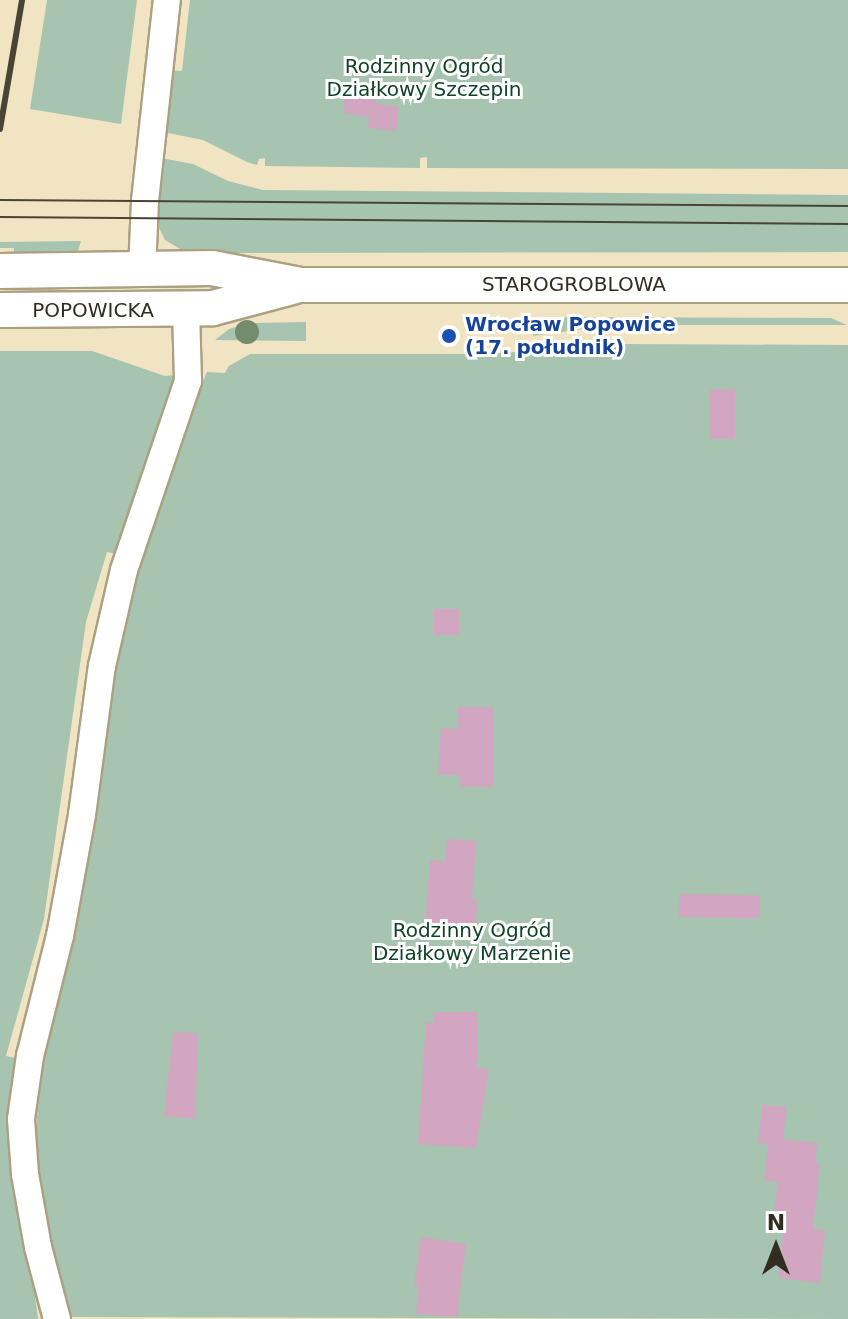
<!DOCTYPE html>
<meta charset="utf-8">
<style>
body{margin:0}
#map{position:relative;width:848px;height:1319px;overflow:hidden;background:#f1e4c3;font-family:"DejaVu Sans",sans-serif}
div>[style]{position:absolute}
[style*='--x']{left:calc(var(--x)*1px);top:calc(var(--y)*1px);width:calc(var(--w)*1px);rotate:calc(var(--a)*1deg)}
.green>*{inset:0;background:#a6c4af}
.building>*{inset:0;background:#d2a6c0;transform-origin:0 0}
.roads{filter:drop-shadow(2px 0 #aca082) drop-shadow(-2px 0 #aca082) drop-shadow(0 2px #aca082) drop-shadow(0 -2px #aca082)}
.minor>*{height:26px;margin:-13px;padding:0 13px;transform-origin:13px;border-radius:13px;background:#fff}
.tertiary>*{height:34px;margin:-17px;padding:0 17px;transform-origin:17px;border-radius:17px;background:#fff}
.tram>*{height:2px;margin:-1px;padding:0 1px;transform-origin:1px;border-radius:1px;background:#4a4435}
.rail>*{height:6px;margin:-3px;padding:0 3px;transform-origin:3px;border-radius:3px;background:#4a4435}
.trees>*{width:24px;height:24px;margin:-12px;border-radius:50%;background:#758b6d}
.dots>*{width:22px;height:22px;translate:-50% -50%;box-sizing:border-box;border:4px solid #fff;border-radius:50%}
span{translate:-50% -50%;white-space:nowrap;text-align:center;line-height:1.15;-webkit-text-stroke:6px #fff;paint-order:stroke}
.park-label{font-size:20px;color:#0f4327}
.street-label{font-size:20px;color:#322d20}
.transit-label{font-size:20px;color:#164399;font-weight:700}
.left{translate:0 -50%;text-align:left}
.north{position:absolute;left:736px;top:1207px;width:80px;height:80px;-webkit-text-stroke:6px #fff;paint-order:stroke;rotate:0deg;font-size:22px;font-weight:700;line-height:32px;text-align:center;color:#322d20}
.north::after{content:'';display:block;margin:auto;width:28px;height:36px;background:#322d20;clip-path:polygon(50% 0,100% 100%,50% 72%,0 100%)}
</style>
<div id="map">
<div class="green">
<div style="clip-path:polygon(47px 0,137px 0,121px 124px,30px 109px)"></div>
<div style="clip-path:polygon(190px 0,848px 0,848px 169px,427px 168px,427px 157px,420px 158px,420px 168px,265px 166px,265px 158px,259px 159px,257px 165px,247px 162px,203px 140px,163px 132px,169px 70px,182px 71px)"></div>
<div style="clip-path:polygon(161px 158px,193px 164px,228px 181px,263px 190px,848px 195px,848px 252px,187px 253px,165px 240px,158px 226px)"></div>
<div style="clip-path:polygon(81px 241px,77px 254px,14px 255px,14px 248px,0 248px,0 242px)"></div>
<div style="clip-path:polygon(543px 317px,831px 318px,847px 325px,610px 325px,533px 336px,532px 320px)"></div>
<div style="clip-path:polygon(306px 322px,306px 341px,215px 340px,229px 329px,250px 323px)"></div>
<div style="clip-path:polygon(620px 344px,848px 345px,848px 1319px,66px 1317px,37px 1172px,37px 1117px,44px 1057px,73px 936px,116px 666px,136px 573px,172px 457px,207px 372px,225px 373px,229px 366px,250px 354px,488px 354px)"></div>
<div style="clip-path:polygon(0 351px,92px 351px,165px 376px,175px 375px,156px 442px,116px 554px,107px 552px,86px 622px,44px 919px,6px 1056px,16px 1058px,11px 1103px,38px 1319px,0 1319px)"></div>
</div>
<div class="building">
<div style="clip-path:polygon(347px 83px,377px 88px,375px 103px,399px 107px,396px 131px,368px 128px,369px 117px,343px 113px)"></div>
<div style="left:710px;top:389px;width:25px;height:50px"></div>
<div style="left:434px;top:609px;width:25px;height:26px"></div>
<div style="clip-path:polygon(457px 707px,494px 707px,493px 787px,459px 787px,460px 775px,438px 775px,441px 728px,457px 729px)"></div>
<div style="clip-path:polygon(447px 839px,476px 841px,472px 899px,477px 899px,476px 924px,425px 925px,430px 860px,445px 861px)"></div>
<div style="left:679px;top:894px;width:81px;height:23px;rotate:1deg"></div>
<div style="clip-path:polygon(433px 1012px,478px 1012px,477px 1068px,489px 1069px,476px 1148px,418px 1144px,426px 1022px,433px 1023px)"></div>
<div style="clip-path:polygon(173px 1032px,198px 1033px,195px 1119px,164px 1116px)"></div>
<div style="clip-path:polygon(762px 1105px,787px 1107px,783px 1139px,817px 1143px,815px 1163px,820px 1164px,813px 1229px,825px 1230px,820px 1283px,779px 1278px,783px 1233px,771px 1232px,778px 1182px,764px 1181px,768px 1144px,758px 1143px)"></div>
<div style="clip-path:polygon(421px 1237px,466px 1244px,457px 1317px,416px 1314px,418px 1285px,414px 1285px)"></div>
</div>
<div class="roads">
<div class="minor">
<div style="--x:142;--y:270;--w:69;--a:-87.5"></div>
<div style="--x:145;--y:201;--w:202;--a:-83.8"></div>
<div style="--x:57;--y:1319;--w:74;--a:-104.8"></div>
<div style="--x:38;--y:1247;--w:74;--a:-100.1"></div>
<div style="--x:25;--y:1174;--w:55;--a:-94.2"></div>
<div style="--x:21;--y:1119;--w:64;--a:-81.9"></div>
<div style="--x:30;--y:1056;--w:124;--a:-76"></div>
<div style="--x:60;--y:936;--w:123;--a:-79.7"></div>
<div style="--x:82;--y:815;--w:150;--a:-82.4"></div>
<div style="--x:102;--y:666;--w:98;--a:-77.1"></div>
<div style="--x:124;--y:570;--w:200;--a:-71.3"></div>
<div style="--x:188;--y:381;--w:71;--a:-91.6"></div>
</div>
<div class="tertiary">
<div style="--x:0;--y:271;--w:212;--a:-0.8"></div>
<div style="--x:212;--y:268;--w:90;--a:10.9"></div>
<div style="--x:300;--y:285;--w:548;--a:0"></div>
<div style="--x:0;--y:310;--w:213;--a:-0.5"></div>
<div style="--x:213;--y:308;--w:82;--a:-14.9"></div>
</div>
</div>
<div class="tram">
<div style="--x:0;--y:200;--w:848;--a:0.41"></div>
<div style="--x:0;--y:217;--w:848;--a:0.47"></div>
</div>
<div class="rail">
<div style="--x:0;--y:129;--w:131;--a:-80.3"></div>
</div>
<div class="trees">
<div style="left:247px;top:332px"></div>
</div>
<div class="dots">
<div style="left:449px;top:336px;background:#1a4fb4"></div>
</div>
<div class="park-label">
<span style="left:424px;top:78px">Rodzinny Ogród<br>Działkowy Szczepin</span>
<span style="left:472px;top:942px">Rodzinny Ogród<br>Działkowy Marzenie</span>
</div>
<div class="street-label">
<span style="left:574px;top:284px">STAROGROBLOWA</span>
<span style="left:93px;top:310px">POPOWICKA</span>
</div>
<div class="transit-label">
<span class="left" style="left:465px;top:336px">Wrocław Popowice<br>(17. południk)</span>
</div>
<div class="north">N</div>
</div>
